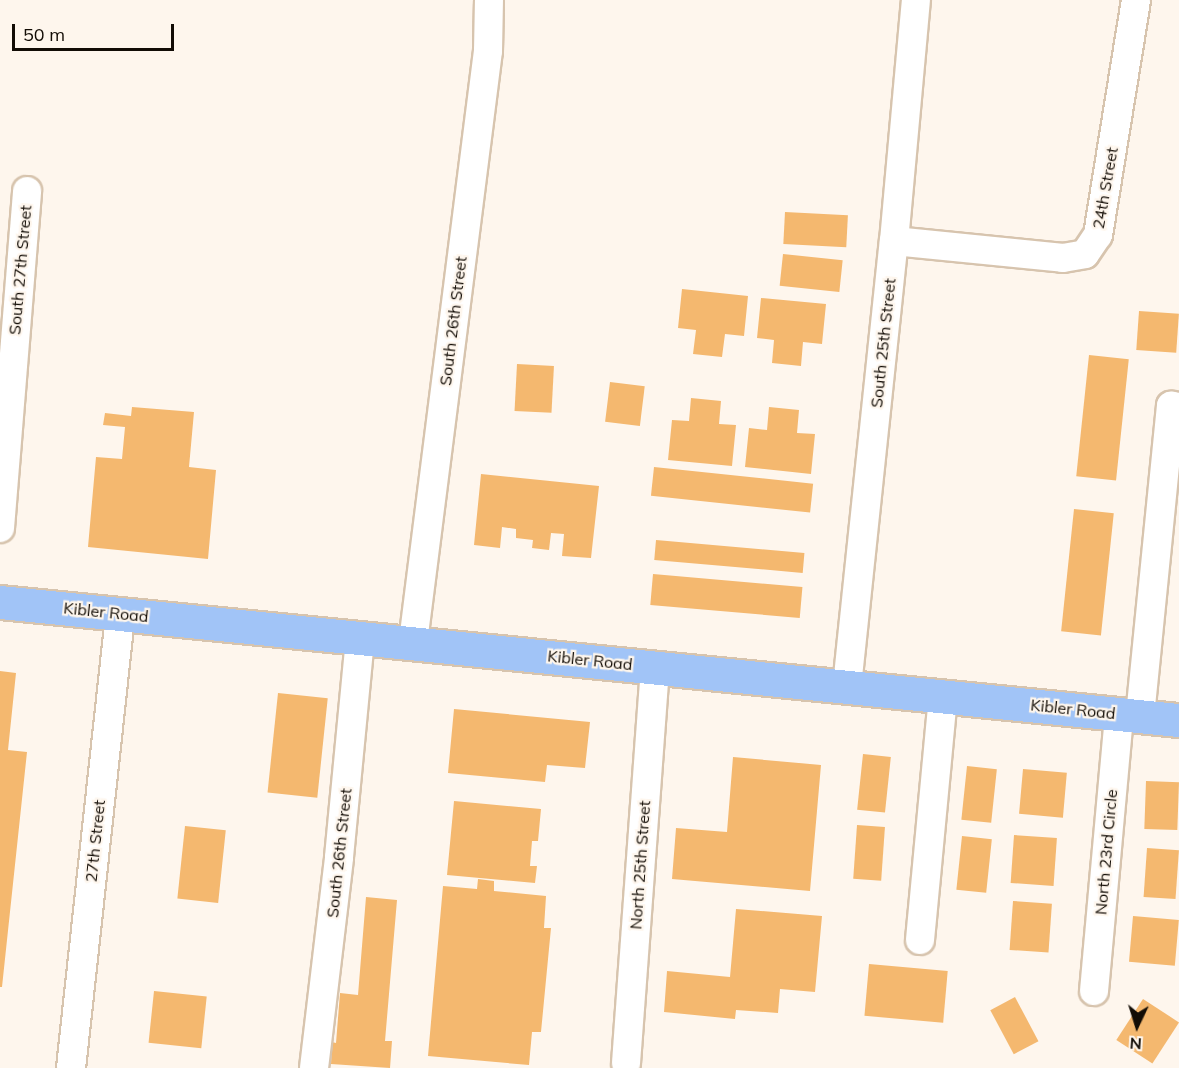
<!DOCTYPE html>
<style>
body{margin:0}
#map{position:relative;width:1179px;height:1068px;overflow:hidden;background:#fef6ed;font-family:Mulish,sans-serif}
div>[style]{position:absolute}
[style*='--x']{left:calc(var(--x)*1px);top:calc(var(--y)*1px);width:calc(var(--w)*1px);rotate:calc(var(--a)*1deg)}
.building>*{inset:0;background:#f4b86f;transform-origin:0 0}
.roads{filter:drop-shadow(2px 0 #d7c4ae) drop-shadow(-2px 0 #d7c4ae) drop-shadow(0 2px #d7c4ae) drop-shadow(0 -2px #d7c4ae)}
.minor>*{height:28px;margin:-14px;padding:0 14px;transform-origin:14px;border-radius:14px;background:#fff}
.major>*{height:33px;margin:-16.5px;padding:0 16.5px;transform-origin:16.5px;border-radius:16.5px;background:#a1c4f7}
span{translate:-50% -50%;white-space:nowrap;text-align:center;line-height:1.15;-webkit-text-stroke:4.5px #fef6ed;paint-order:stroke}
.street-label{font-size:16px;color:#120c05}
.north{position:absolute;left:1107px;top:996px;width:60px;height:60px;-webkit-text-stroke:4px #fef6ed;paint-order:stroke;rotate:184deg;font-size:16px;font-weight:700;line-height:24px;text-align:center;color:#120c05}
.north::after{content:'';display:block;margin:auto;width:21px;height:27px;background:#120c05;clip-path:polygon(50% 0,100% 100%,50% 72%,0 100%)}
.scale{position:absolute;left:12px;top:24px;width:162px;height:27px;box-sizing:border-box;border:3px solid #120c05;border-top:0;padding-left:8px;font-size:18px;line-height:21px;white-space:nowrap;color:#120c05;-webkit-text-stroke:4px #fef6ed;paint-order:stroke}
</style>
<div id="map">
<div class="building">
<div style="left:785px;top:212px;width:63px;height:32px;rotate:3deg"></div>
<div style="left:783px;top:254px;width:60px;height:32px;rotate:6deg"></div>
<div style="clip-path:polygon(682px 289px,748px 296px,744px 336px,725px 334px,722px 357px,693px 354px,696px 330px,678px 328px)"></div>
<div style="clip-path:polygon(761px 298px,826px 304px,822px 344px,803px 342px,801px 366px,772px 363px,774px 340px,757px 338px)"></div>
<div style="left:1139px;top:311px;width:40px;height:39px;rotate:4deg"></div>
<div style="left:1089px;top:355px;width:40px;height:122px;rotate:6deg"></div>
<div style="left:517px;top:364px;width:37px;height:47px;rotate:3deg"></div>
<div style="left:610px;top:382px;width:35px;height:40px;rotate:7deg"></div>
<div style="clip-path:polygon(691px 398px,721px 401px,719px 424px,736px 425px,732px 466px,668px 460px,672px 420px,689px 421px)"></div>
<div style="clip-path:polygon(132px 407px,194px 412px,189px 467px,216px 470px,208px 559px,88px 547px,96px 457px,122px 459px,125px 427px,103px 425px,105px 413px,131px 416px)"></div>
<div style="clip-path:polygon(769px 407px,799px 410px,797px 433px,815px 434px,811px 474px,745px 467px,749px 428px,767px 430px)"></div>
<div style="left:654px;top:467px;width:160px;height:29px;rotate:6deg"></div>
<div style="clip-path:polygon(481px 474px,599px 486px,591px 558px,562px 556px,564px 534px,551px 533px,549px 550px,532px 548px,533px 540px,516px 538px,516px 529px,502px 527px,500px 548px,474px 545px)"></div>
<div style="left:1074px;top:509px;width:40px;height:123px;rotate:6deg"></div>
<div style="left:656px;top:540px;width:149px;height:20px;rotate:5deg"></div>
<div style="left:653px;top:574px;width:150px;height:31px;rotate:5deg"></div>
<div style="clip-path:polygon(0 671px,16px 673px,8px 750px,27px 752px,2px 987px,0 987px)"></div>
<div style="left:278px;top:693px;width:50px;height:100px;rotate:6deg"></div>
<div style="clip-path:polygon(454px 709px,590px 722px,585px 768px,547px 765px,545px 782px,448px 773px)"></div>
<div style="left:863px;top:754px;width:28px;height:56px;rotate:6deg"></div>
<div style="clip-path:polygon(733px 757px,821px 765px,810px 891px,672px 879px,676px 828px,727px 832px)"></div>
<div style="left:967px;top:766px;width:30px;height:54px;rotate:6deg"></div>
<div style="left:1023px;top:769px;width:44px;height:45px;rotate:5deg"></div>
<div style="left:1146px;top:781px;width:33px;height:48px;rotate:2deg"></div>
<div style="clip-path:polygon(454px 801px,541px 809px,538px 841px,532px 841px,530px 866px,537px 866px,535px 883px,447px 875px)"></div>
<div style="left:857px;top:825px;width:28px;height:54px;rotate:4deg"></div>
<div style="left:185px;top:826px;width:41px;height:73px;rotate:6deg"></div>
<div style="left:1014px;top:835px;width:43px;height:48px;rotate:4deg"></div>
<div style="left:962px;top:836px;width:30px;height:54px;rotate:6deg"></div>
<div style="left:1147px;top:848px;width:32px;height:49px;rotate:4deg"></div>
<div style="clip-path:polygon(478px 879px,494px 881px,494px 891px,546px 896px,544px 928px,551px 928px,541px 1032px,532px 1032px,529px 1065px,428px 1056px,443px 886px,477px 889px)"></div>
<div style="clip-path:polygon(366px 897px,397px 900px,385px 1041px,392px 1041px,390px 1068px,331px 1064px,332px 1042px,336px 1043px,340px 993px,358px 995px)"></div>
<div style="left:1013px;top:901px;width:39px;height:49px;rotate:4deg"></div>
<div style="clip-path:polygon(736px 909px,822px 916px,815px 992px,780px 989px,778px 1013px,736px 1010px,735px 1019px,664px 1012px,667px 971px,730px 977px)"></div>
<div style="left:1133px;top:916px;width:46px;height:46px;rotate:5deg"></div>
<div style="left:869px;top:964px;width:79px;height:52px;rotate:5deg"></div>
<div style="left:154px;top:991px;width:53px;height:52px;rotate:6deg"></div>
<div style="left:1015px;top:997px;width:50px;height:28px;rotate:62deg"></div>
<div style="left:1143px;top:999px;width:43px;height:49px;rotate:33deg"></div>
</div>
<div class="roads">
<div class="minor">
<div style="--x:894;--y:241;--w:170;--a:5.7"></div>
<div style="--x:1063;--y:258;--w:22;--a:-10"></div>
<div style="--x:1085;--y:254;--w:23;--a:-56"></div>
<div style="--x:1098;--y:235;--w:238;--a:-80.8"></div>
<div style="--x:0;--y:528;--w:338;--a:-85.4"></div>
<div style="--x:413;--y:642;--w:596;--a:-82.77"></div>
<div style="--x:488;--y:51;--w:51;--a:-88.9"></div>
<div style="--x:847;--y:686;--w:447;--a:-84"></div>
<div style="--x:894;--y:241;--w:242;--a:-84.8"></div>
<div style="--x:1140;--y:716;--w:312;--a:-84.3"></div>
<div style="--x:1171;--y:406;--w:8;--a:7"></div>
<div style="--x:920;--y:940;--w:245;--a:-84.6"></div>
<div style="--x:1094;--y:991;--w:278;--a:-84.8"></div>
<div style="--x:626;--y:1063;--w:398;--a:-85.8"></div>
<div style="--x:71;--y:1068;--w:457;--a:-83.8"></div>
<div style="--x:314;--y:1068;--w:212;--a:-83.2"></div>
<div style="--x:339;--y:857;--w:221;--a:-84.5"></div>
</div>
<div class="major">
<div style="--x:0;--y:602;--w:1185;--a:5.72"></div>
</div>
</div>
<div class="street-label">
<span style="left:1105px;top:188px;rotate:-80deg">24th Street</span>
<span style="left:20px;top:270px;rotate:-85deg">South 27th Street</span>
<span style="left:453px;top:321px;rotate:-83deg">South 26th Street</span>
<span style="left:883px;top:343px;rotate:-84deg">South 25th Street</span>
<span style="left:106px;top:612px;rotate:6deg">Kibler Road</span>
<span style="left:590px;top:660px;rotate:6deg">Kibler Road</span>
<span style="left:1073px;top:709px;rotate:6deg">Kibler Road</span>
<span style="left:95px;top:841px;rotate:-84deg">27th Street</span>
<span style="left:1106px;top:852px;rotate:-85deg">North 23rd Circle</span>
<span style="left:339px;top:853px;rotate:-84deg">South 26th Street</span>
<span style="left:640px;top:865px;rotate:-86deg">North 25th Street</span>
</div>
<div class="north">N</div>
<div class="scale">50 m</div>
</div>
